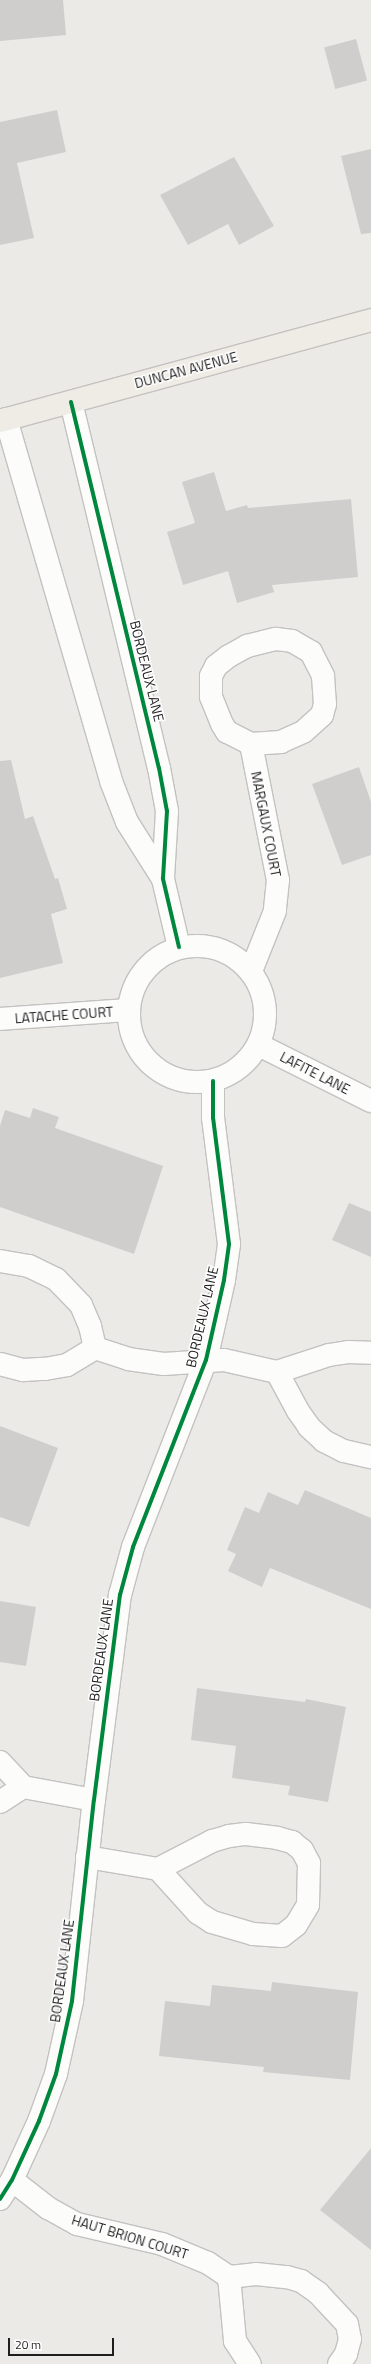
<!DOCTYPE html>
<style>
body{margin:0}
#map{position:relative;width:371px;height:2364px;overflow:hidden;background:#eceae7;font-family:"Titillium Web",sans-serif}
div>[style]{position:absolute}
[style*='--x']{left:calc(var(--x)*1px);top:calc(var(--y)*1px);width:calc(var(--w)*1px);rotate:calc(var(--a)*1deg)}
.building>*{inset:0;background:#d0cecc;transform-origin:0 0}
.roads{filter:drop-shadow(1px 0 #c3c2c1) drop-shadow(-1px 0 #c3c2c1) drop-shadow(0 1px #c3c2c1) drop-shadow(0 -1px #c3c2c1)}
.street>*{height:22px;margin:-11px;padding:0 11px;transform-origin:11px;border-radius:11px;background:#fcfcfb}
.street>.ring{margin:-11px;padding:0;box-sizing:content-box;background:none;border:22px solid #fcfcfb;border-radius:50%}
.primary>*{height:22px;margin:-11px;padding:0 11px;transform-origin:11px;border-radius:11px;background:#efebe5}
.cycleway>*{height:4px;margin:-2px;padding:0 2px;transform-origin:2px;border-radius:2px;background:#00873e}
span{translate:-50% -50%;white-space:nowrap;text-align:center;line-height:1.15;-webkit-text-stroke:3px #fff;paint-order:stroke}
.street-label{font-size:14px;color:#1e1e1e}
.scale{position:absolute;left:8px;top:2338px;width:106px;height:18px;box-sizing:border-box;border:2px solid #1e1e1e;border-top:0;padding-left:5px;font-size:12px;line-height:14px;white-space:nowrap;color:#1e1e1e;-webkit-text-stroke:3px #fff;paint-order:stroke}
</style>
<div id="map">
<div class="building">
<div style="clip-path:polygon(0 0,63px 0,66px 35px,0 41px)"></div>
<div style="left:356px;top:39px;width:43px;height:33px;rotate:75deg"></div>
<div style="clip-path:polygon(57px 110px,66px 152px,17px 163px,34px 238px,0 245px,0 122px)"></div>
<div style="clip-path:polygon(371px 149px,371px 233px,361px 234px,341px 156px)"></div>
<div style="clip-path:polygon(234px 157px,274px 226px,239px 245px,228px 224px,188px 245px,160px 195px)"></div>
<div style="clip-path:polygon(214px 472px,226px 511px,247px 505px,248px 508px,351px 499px,358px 577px,272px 585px,274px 592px,237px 603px,228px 571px,183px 585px,167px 532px,195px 523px,182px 482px)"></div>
<div style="clip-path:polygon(11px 760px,25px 819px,33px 816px,55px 879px,58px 878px,67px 909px,51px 914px,63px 963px,0 978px,0 761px)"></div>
<div style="clip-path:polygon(359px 767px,371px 802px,371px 855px,342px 865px,312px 784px)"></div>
<div style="clip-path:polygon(33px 1108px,59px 1117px,55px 1128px,163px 1166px,134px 1254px,0 1207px,0 1126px,5px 1110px,30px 1118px)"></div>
<div style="clip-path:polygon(349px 1203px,371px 1212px,371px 1257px,332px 1240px)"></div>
<div style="clip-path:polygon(0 1426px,58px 1448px,29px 1527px,0 1517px)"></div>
<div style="clip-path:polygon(305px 1490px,371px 1518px,371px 1609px,270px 1568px,262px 1587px,228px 1571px,236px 1554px,227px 1550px,245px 1507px,259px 1513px,268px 1492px,298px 1505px)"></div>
<div style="clip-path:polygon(0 1601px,36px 1607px,26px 1666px,0 1662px)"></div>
<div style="clip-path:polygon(197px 1688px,305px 1702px,306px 1699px,346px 1707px,328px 1802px,288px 1795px,290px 1786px,232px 1778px,236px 1746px,191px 1740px)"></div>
<div style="clip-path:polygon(272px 1982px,358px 1992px,350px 2080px,263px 2072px,264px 2067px,159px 2056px,165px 2001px,210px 2006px,212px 1985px,271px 1991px)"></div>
<div style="clip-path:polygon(371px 2148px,371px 2250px,320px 2210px)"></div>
</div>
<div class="roads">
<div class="street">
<div style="--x:71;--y:402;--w:376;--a:76.5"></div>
<div style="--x:159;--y:768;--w:44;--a:79.5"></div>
<div style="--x:167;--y:811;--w:68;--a:93.4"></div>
<div style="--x:163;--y:879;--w:70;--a:76.8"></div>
<div style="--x:6;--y:419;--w:377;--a:73.8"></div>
<div style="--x:111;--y:781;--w:44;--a:68.7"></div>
<div style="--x:127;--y:822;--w:67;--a:57.7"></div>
<div style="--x:276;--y:639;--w:16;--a:7"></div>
<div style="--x:292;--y:641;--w:22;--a:30"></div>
<div style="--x:311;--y:652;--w:27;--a:63"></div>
<div style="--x:323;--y:676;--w:28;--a:86"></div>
<div style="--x:325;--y:704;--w:11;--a:105"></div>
<div style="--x:322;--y:715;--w:25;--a:138"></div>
<div style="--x:303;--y:732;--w:24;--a:156"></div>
<div style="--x:281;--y:742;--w:30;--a:176"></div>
<div style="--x:251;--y:744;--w:27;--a:-153"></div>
<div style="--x:227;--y:732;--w:9;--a:-122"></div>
<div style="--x:222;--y:724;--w:29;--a:-112"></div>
<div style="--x:211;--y:697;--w:21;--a:-90"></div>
<div style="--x:211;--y:676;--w:11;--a:-63"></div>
<div style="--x:216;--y:666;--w:16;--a:-38"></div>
<div style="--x:229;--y:656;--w:21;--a:-29"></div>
<div style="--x:247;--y:646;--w:30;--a:-14"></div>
<div style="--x:251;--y:744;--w:139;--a:78.8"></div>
<div style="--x:278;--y:880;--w:31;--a:96"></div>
<div style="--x:275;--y:911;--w:65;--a:111.8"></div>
<div class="ring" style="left:129px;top:946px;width:114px;height:114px"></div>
<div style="--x:0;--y:1019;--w:128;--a:-4"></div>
<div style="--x:259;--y:1045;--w:125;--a:26.6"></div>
<div style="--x:0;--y:1261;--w:29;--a:10"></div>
<div style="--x:29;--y:1266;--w:30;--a:26"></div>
<div style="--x:56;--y:1279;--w:36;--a:46"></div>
<div style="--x:81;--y:1305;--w:23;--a:67"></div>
<div style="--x:90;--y:1326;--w:23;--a:77"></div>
<div style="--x:95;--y:1348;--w:35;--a:18"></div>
<div style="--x:128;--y:1359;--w:36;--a:8"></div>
<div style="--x:164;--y:1364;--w:60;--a:-3.8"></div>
<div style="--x:224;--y:1360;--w:54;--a:12.8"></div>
<div style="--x:277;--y:1372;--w:55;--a:-18.1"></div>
<div style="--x:329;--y:1355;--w:19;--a:-9"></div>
<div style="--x:348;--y:1352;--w:23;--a:2"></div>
<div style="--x:0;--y:1364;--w:24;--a:15"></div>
<div style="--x:23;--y:1370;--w:22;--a:-3"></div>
<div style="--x:45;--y:1369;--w:22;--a:-10"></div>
<div style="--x:67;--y:1365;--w:33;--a:-31"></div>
<div style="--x:277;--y:1372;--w:44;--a:61.7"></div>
<div style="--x:298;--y:1411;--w:19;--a:55"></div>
<div style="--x:309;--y:1427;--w:21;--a:43"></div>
<div style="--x:324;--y:1441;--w:22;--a:27"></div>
<div style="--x:344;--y:1451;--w:28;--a:13"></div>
<div style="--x:0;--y:1762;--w:34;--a:47"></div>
<div style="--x:23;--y:1787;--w:72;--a:10.4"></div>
<div style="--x:0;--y:1802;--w:27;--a:-33"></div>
<div style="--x:87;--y:1857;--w:72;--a:9.6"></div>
<div style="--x:158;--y:1869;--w:61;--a:-27.4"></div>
<div style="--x:212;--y:1841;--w:18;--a:-16"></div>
<div style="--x:229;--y:1836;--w:17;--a:-7"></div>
<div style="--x:246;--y:1834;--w:31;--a:7"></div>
<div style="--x:277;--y:1838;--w:16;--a:15"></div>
<div style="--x:292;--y:1842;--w:13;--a:39"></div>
<div style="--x:302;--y:1850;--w:15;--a:62"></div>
<div style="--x:309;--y:1863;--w:42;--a:91.4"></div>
<div style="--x:308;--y:1905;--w:23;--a:121"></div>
<div style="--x:296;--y:1925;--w:18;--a:142"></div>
<div style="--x:282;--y:1936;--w:29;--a:-176"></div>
<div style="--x:253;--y:1934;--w:43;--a:-163.7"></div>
<div style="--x:212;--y:1922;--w:17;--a:-147"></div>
<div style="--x:198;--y:1913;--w:59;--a:-132.3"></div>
<div style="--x:12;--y:2180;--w:46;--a:37.9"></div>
<div style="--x:48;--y:2208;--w:33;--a:29"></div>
<div style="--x:77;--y:2224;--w:87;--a:13.2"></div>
<div style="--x:162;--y:2244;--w:50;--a:22.4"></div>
<div style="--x:208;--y:2263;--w:25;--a:34"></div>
<div style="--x:229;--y:2277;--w:27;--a:-6"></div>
<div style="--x:256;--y:2274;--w:31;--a:6"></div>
<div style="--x:287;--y:2277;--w:15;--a:16"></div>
<div style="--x:301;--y:2281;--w:21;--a:35"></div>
<div style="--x:318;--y:2293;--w:42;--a:46.9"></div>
<div style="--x:347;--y:2324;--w:15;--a:79"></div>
<div style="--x:350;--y:2339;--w:16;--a:105"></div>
<div style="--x:346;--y:2354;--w:12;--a:125"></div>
<div style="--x:0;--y:2199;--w:22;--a:-58"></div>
<div style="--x:12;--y:2180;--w:65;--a:-65.4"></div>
<div style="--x:39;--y:2121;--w:50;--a:-70.1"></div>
<div style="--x:56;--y:2074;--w:75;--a:-77.6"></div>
<div style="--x:72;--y:2001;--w:202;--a:-83.8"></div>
<div style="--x:94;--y:1800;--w:207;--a:-82.8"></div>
<div style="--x:120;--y:1595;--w:50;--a:-74.8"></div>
<div style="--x:133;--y:1547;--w:201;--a:-68.7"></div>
<div style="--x:206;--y:1360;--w:82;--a:-77.3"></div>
<div style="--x:224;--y:1280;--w:36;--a:-82"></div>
<div style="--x:229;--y:1244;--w:127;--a:-97.2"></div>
<div style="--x:213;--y:1118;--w:37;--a:-90"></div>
<div style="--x:229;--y:2277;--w:64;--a:84.6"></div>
<div style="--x:235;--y:2341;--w:27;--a:57"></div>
</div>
<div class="primary">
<div style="--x:0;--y:421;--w:385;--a:-15.2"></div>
</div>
</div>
<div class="cycleway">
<div style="--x:71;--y:402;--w:376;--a:76.5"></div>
<div style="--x:159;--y:768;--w:44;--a:79.5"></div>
<div style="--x:167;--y:811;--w:68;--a:93.4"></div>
<div style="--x:163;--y:879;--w:70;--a:76.8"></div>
<div style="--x:0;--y:2199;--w:22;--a:-58"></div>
<div style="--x:12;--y:2180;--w:65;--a:-65.4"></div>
<div style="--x:39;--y:2121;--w:50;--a:-70.1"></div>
<div style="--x:56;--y:2074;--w:75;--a:-77.6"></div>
<div style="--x:72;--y:2001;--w:202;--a:-83.8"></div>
<div style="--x:94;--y:1800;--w:207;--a:-82.8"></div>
<div style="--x:120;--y:1595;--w:50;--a:-74.8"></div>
<div style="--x:133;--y:1547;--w:201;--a:-68.7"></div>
<div style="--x:206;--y:1360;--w:82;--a:-77.3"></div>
<div style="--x:224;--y:1280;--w:36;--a:-82"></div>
<div style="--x:229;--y:1244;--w:127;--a:-97.2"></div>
<div style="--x:213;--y:1118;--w:37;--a:-90"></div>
</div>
<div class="street-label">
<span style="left:186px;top:370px;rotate:-15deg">DUNCAN AVENUE</span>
<span style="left:147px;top:671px;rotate:76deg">BORDEAUX LANE</span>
<span style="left:266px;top:824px;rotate:79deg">MARGAUX COURT</span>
<span style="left:64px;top:1015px;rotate:-4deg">LATACHE COURT</span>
<span style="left:315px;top:1073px;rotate:27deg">LAFITE LANE</span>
<span style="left:202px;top:1317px;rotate:-77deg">BORDEAUX LANE</span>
<span style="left:101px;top:1650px;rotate:-82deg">BORDEAUX LANE</span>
<span style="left:62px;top:1971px;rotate:-82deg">BORDEAUX LANE</span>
<span style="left:130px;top:2237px;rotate:17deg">HAUT BRION COURT</span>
</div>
<div class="scale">20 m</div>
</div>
